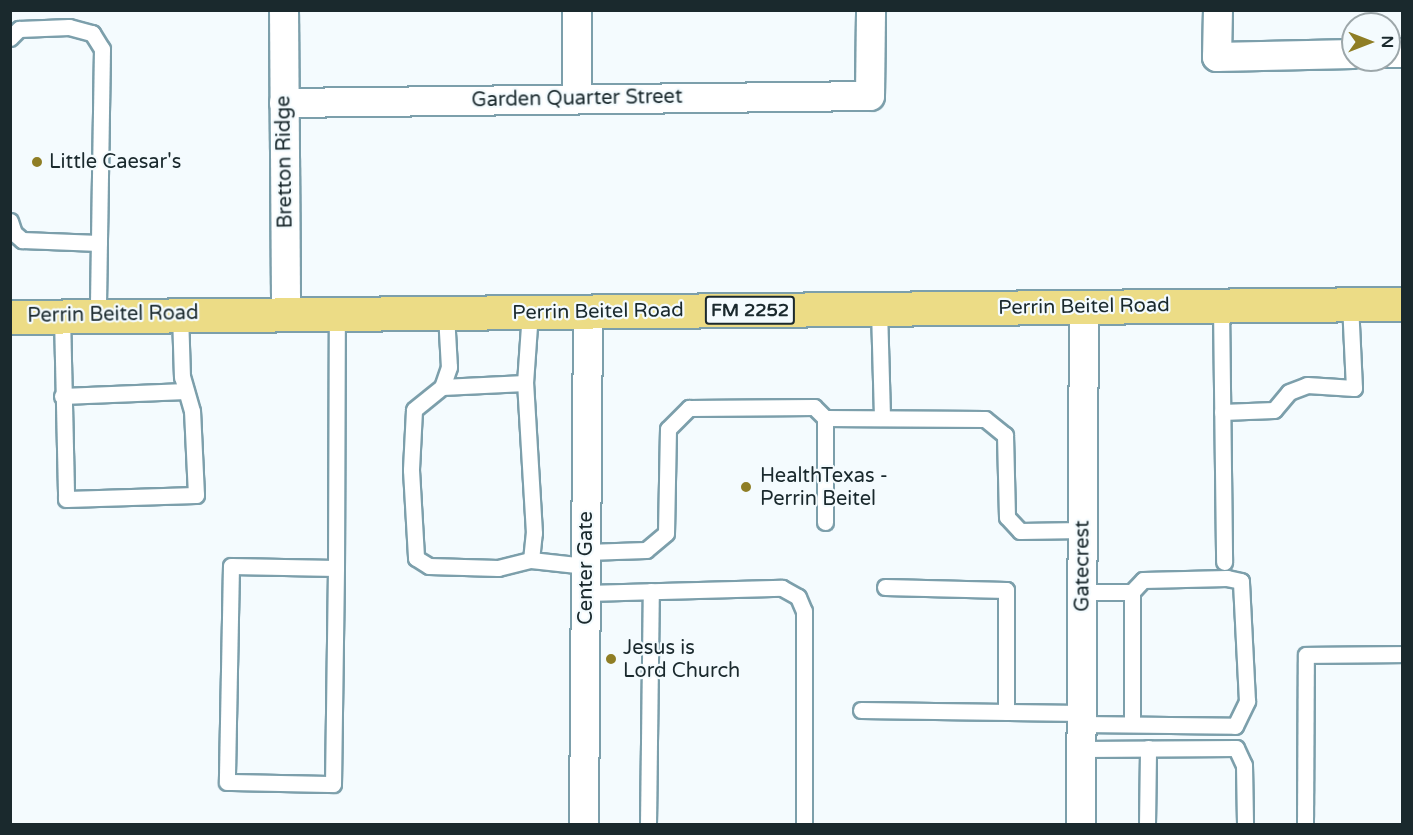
<!DOCTYPE html>
<style>
body{margin:0}
#map{position:relative;width:1413px;height:835px;overflow:hidden;background:#f4fbfe;font-family:"Varela Round",sans-serif}
div>[style]{position:absolute}
[style*='--x']{left:calc(var(--x)*1px);top:calc(var(--y)*1px);width:calc(var(--w)*1px);rotate:calc(var(--a)*1deg)}
.roads{filter:drop-shadow(2px 0 #7c9fab) drop-shadow(-2px 0 #7c9fab) drop-shadow(0 2px #7c9fab) drop-shadow(0 -2px #7c9fab)}
.service>*{height:15px;margin:-7.5px;padding:0 7.5px;transform-origin:7.5px;border-radius:7.5px;background:#fff}
.minor>*{height:28px;margin:-14px;padding:0 14px;transform-origin:14px;border-radius:14px;background:#fff}
.primary>*{height:33px;margin:-16.5px;padding:0 16.5px;transform-origin:16.5px;border-radius:16.5px;background:#ecdc86}
.dots>*{width:16px;height:16px;translate:-50% -50%;box-sizing:border-box;border:3px solid #f4fbfe;border-radius:50%}
span{translate:-50% -50%;white-space:nowrap;text-align:center;line-height:1.15;-webkit-text-stroke:4.5px #f4fbfe;paint-order:stroke}
.shield-label span{padding:2px 4px;background:#f4fbfe;border:2px solid;border-radius:4px;-webkit-text-stroke-width:0}
.shield-label{font-size:18px;color:#1a292d;font-weight:700}
.street-label{font-size:20px;color:#1a292d}
.poi-label{font-size:20px;color:#1a292d}
.left{translate:0 -50%;text-align:left}
.frame{position:absolute;inset:0;border:12px solid #1a292d;pointer-events:none}
.north{position:absolute;left:1341px;top:12px;width:60px;height:60px;box-sizing:border-box;background:#f4fbfe;border:2px solid #9da7aa;border-radius:50%;rotate:90deg;font-size:16px;font-weight:700;line-height:24px;text-align:center;color:#1a292d}
.north::after{content:'';display:block;margin:auto;width:21px;height:27px;background:#8f7e25;clip-path:polygon(50% 0,100% 100%,50% 72%,0 100%)}
</style>
<div id="map">
<div class="roads">
<div class="service">
<div style="--x:10;--y:38;--w:13;--a:-45"></div>
<div style="--x:19;--y:29;--w:50;--a:-2.3"></div>
<div style="--x:69;--y:27;--w:24;--a:15"></div>
<div style="--x:92;--y:33;--w:19;--a:58"></div>
<div style="--x:102;--y:49;--w:267;--a:90.9"></div>
<div style="--x:10;--y:221;--w:13;--a:72"></div>
<div style="--x:14;--y:233;--w:11;--a:41"></div>
<div style="--x:22;--y:240;--w:77;--a:2.2"></div>
<div style="--x:1221;--y:306;--w:256;--a:89.3"></div>
<div style="--x:879;--y:309;--w:109;--a:88.4"></div>
<div style="--x:446;--y:314;--w:53;--a:86.8"></div>
<div style="--x:449;--y:367;--w:21;--a:109"></div>
<div style="--x:442;--y:387;--w:36;--a:141"></div>
<div style="--x:414;--y:410;--w:60;--a:92.9"></div>
<div style="--x:411;--y:470;--w:88;--a:86.7"></div>
<div style="--x:416;--y:558;--w:15;--a:32"></div>
<div style="--x:429;--y:566;--w:69;--a:1.7"></div>
<div style="--x:498;--y:568;--w:34;--a:-14"></div>
<div style="--x:531;--y:560;--w:27;--a:-84"></div>
<div style="--x:534;--y:533;--w:150;--a:-93.4"></div>
<div style="--x:525;--y:383;--w:71;--a:-86"></div>
<div style="--x:62;--y:316;--w:183;--a:88.7"></div>
<div style="--x:66;--y:499;--w:130;--a:-1.8"></div>
<div style="--x:196;--y:495;--w:84;--a:-92.7"></div>
<div style="--x:192;--y:411;--w:35;--a:-106"></div>
<div style="--x:182;--y:377;--w:62;--a:-91.8"></div>
<div style="--x:442;--y:387;--w:83;--a:-2.8"></div>
<div style="--x:62;--y:396;--w:124;--a:-2.3"></div>
<div style="--x:1222;--y:412;--w:52;--a:-2.2"></div>
<div style="--x:1274;--y:410;--w:23;--a:-50"></div>
<div style="--x:1289;--y:392;--w:19;--a:-21"></div>
<div style="--x:1307;--y:385;--w:47;--a:3.7"></div>
<div style="--x:1354;--y:388;--w:84;--a:-92.7"></div>
<div style="--x:825;--y:418;--w:160;--a:0.4"></div>
<div style="--x:985;--y:419;--w:26;--a:39"></div>
<div style="--x:1005;--y:435;--w:82;--a:88.6"></div>
<div style="--x:1007;--y:517;--w:19;--a:47"></div>
<div style="--x:1020;--y:531;--w:63;--a:-0.9"></div>
<div style="--x:586;--y:552;--w:60;--a:-1.9"></div>
<div style="--x:646;--y:550;--w:26;--a:-40"></div>
<div style="--x:666;--y:533;--w:104;--a:-88.9"></div>
<div style="--x:668;--y:429;--w:30;--a:-45"></div>
<div style="--x:689;--y:408;--w:125;--a:-0.5"></div>
<div style="--x:814;--y:407;--w:16;--a:45"></div>
<div style="--x:825;--y:418;--w:104;--a:90"></div>
<div style="--x:531;--y:560;--w:55;--a:6.2"></div>
<div style="--x:336;--y:568;--w:105;--a:-178.9"></div>
<div style="--x:231;--y:566;--w:216;--a:91.1"></div>
<div style="--x:227;--y:782;--w:106;--a:1.1"></div>
<div style="--x:333;--y:784;--w:216;--a:-89.2"></div>
<div style="--x:336;--y:568;--w:255;--a:-89.8"></div>
<div style="--x:885;--y:587;--w:121;--a:1.4"></div>
<div style="--x:1006;--y:590;--w:122;--a:90"></div>
<div style="--x:1082;--y:592;--w:50;--a:0"></div>
<div style="--x:586;--y:593;--w:196;--a:-1.5"></div>
<div style="--x:782;--y:588;--w:18;--a:29"></div>
<div style="--x:798;--y:597;--w:15;--a:67"></div>
<div style="--x:804;--y:611;--w:213;--a:90"></div>
<div style="--x:861;--y:710;--w:221;--a:0.8"></div>
<div style="--x:1082;--y:724;--w:153;--a:0.7"></div>
<div style="--x:1235;--y:726;--w:28;--a:-64"></div>
<div style="--x:1247;--y:701;--w:120;--a:-92.9"></div>
<div style="--x:1241;--y:581;--w:14;--a:-168"></div>
<div style="--x:1227;--y:578;--w:84;--a:178.6"></div>
<div style="--x:1143;--y:580;--w:16;--a:133"></div>
<div style="--x:1132;--y:592;--w:132;--a:90"></div>
<div style="--x:1082;--y:749;--w:154;--a:-0.4"></div>
<div style="--x:1236;--y:748;--w:19;--a:65"></div>
<div style="--x:1244;--y:765;--w:59;--a:89"></div>
<div style="--x:648;--y:824;--w:233;--a:-89.3"></div>
<div style="--x:1147;--y:824;--w:76;--a:-89.2"></div>
<div style="--x:1305;--y:824;--w:169;--a:-89.7"></div>
<div style="--x:1306;--y:655;--w:96;--a:-0.6"></div>
</div>
<div class="minor">
<div style="--x:284;--y:10;--w:304;--a:89.6"></div>
<div style="--x:1218;--y:10;--w:47;--a:91.2"></div>
<div style="--x:1217;--y:57;--w:136;--a:-1.3"></div>
<div style="--x:1389;--y:53;--w:13;--a:0"></div>
<div style="--x:577;--y:99;--w:89;--a:-90"></div>
<div style="--x:284;--y:103;--w:586;--a:-0.68"></div>
<div style="--x:870;--y:96;--w:86;--a:-89.3"></div>
<div style="--x:584;--y:824;--w:513;--a:-89.55"></div>
<div style="--x:1081;--y:824;--w:516;--a:-89.67"></div>
</div>
<div class="primary">
<div style="--x:10;--y:317;--w:1392;--a:-0.54"></div>
</div>
</div>
<div class="dots">
<div style="left:37px;top:162px;background:#8f7e25"></div>
<div style="left:746px;top:487px;background:#8f7e25"></div>
<div style="left:611px;top:659px;background:#8f7e25"></div>
</div>
<div class="shield-label">
<span style="left:750px;top:310px">FM 2252</span>
</div>
<div class="street-label">
<span style="left:577px;top:99px;rotate:-1deg">Garden Quarter Street</span>
<span style="left:285px;top:162px;rotate:-91deg">Bretton Ridge</span>
<span style="left:1084px;top:307px;rotate:-1deg">Perrin Beitel Road</span>
<span style="left:598px;top:312px;rotate:-1deg">Perrin Beitel Road</span>
<span style="left:113px;top:315px;rotate:-1deg">Perrin Beitel Road</span>
<span style="left:1083px;top:566px;rotate:-90deg">Gatecrest</span>
<span style="left:586px;top:568px;rotate:-90deg">Center Gate</span>
</div>
<div class="poi-label">
<span class="left" style="left:49px;top:162px">Little Caesar's</span>
<span class="left" style="left:760px;top:488px">HealthTexas -<br>Perrin Beitel</span>
<span class="left" style="left:623px;top:660px">Jesus is<br>Lord Church</span>
</div>
<div class="frame"></div>
<div class="north">N</div>
</div>
